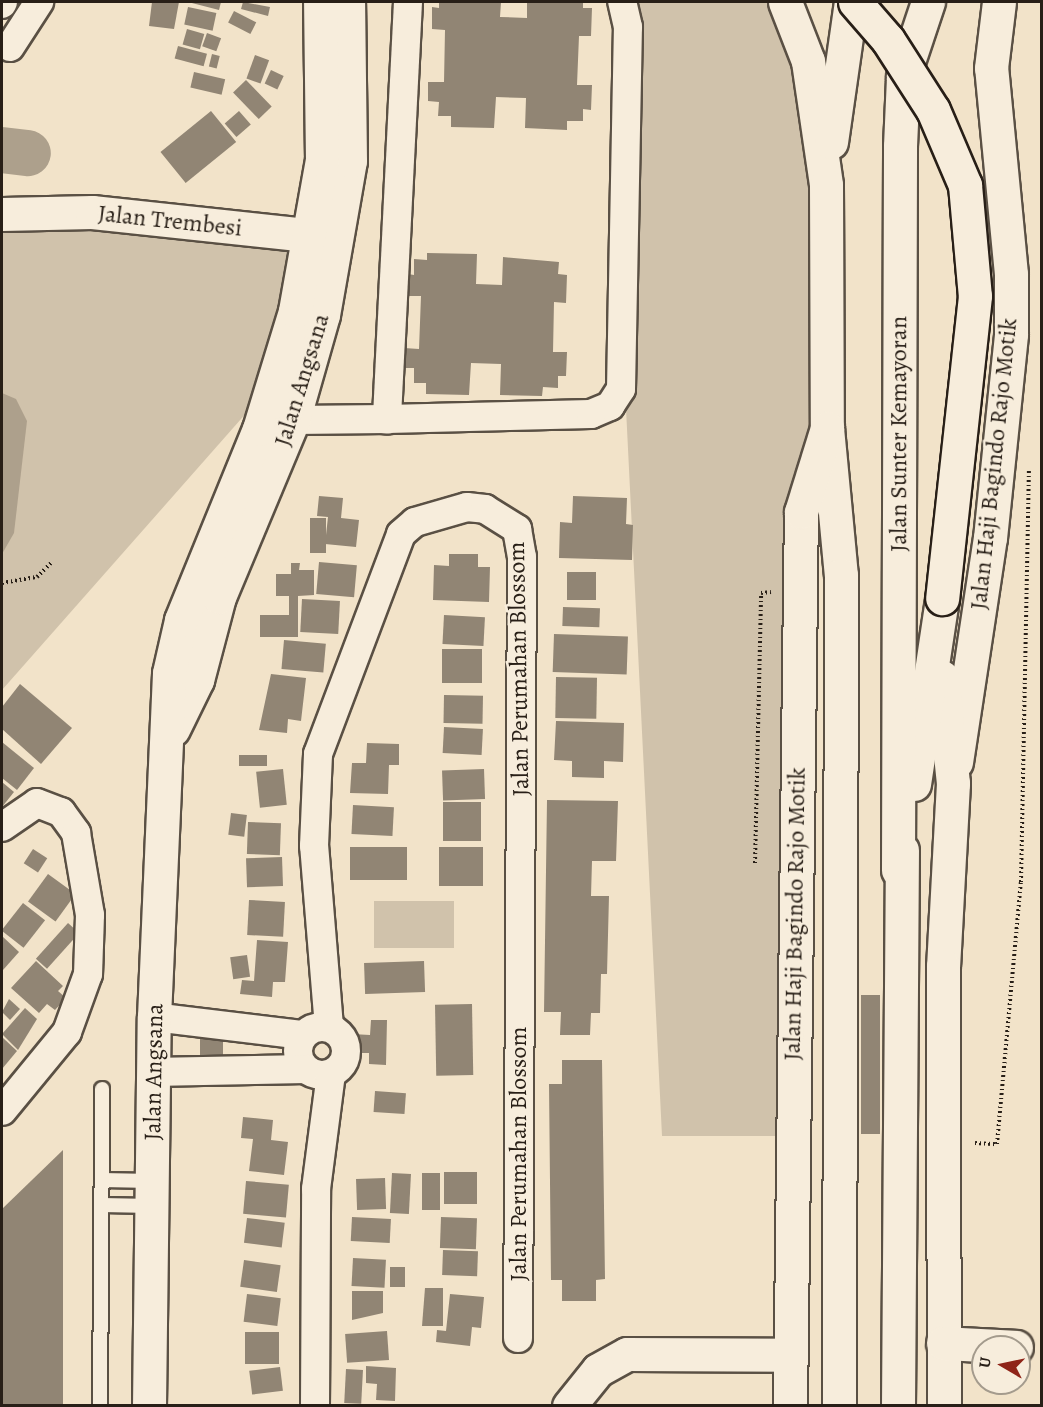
<!DOCTYPE html>
<style>
body{margin:0}
#map{position:relative;width:1043px;height:1407px;overflow:hidden;background:#f2e3c9;font-family:Alegreya,serif}
div>[style]{position:absolute}
[style*='--x']{left:calc(var(--x)*1px);top:calc(var(--y)*1px);width:calc(var(--w)*1px);rotate:calc(var(--a)*1deg)}
.green>*{inset:0;background:#d0c2ab;transform-origin:0 0}
.water>*{inset:0;background:#ada08c}
.river>*{height:46px;margin:-23px;padding:0 23px;transform-origin:23px;border-radius:23px;background:#ada08c}
.building>*{inset:0;background:#918574;transform-origin:0 0}
.path>*{height:4px;margin-top:-2px;transform-origin:0;background:repeating-linear-gradient(90deg,#281f17 0 1.5px,transparent 0 4.5px)}
.roads{filter:drop-shadow(2px 0 #5a5044) drop-shadow(-2px 0 #5a5044) drop-shadow(0 2px #5a5044) drop-shadow(0 -2px #5a5044)}
.service>*{height:14px;margin:-7px;padding:0 7px;transform-origin:7px;border-radius:7px;background:#f7eddc}
.minor>*{height:28px;margin:-14px;padding:0 14px;transform-origin:14px;border-radius:14px;background:#f7eddc}
.minor>.ring{margin:-14px;padding:0;box-sizing:content-box;background:none;border:28px solid #f7eddc;border-radius:50%}
.tertiary>*{height:33px;margin:-16.5px;padding:0 16.5px;transform-origin:16.5px;border-radius:16.5px;background:#f7eddc}
.secondary>*{height:33px;margin:-16.5px;padding:0 16.5px;transform-origin:16.5px;border-radius:16.5px;background:#f7eddc}
.bridges{filter:drop-shadow(2px 0 #281f17) drop-shadow(-2px 0 #281f17) drop-shadow(0 2px #281f17) drop-shadow(0 -2px #281f17)}
.secondary-bridge>*{height:33px;margin:-16.5px;padding:0 16.5px;transform-origin:16.5px;border-radius:16.5px;background:#f7eddc}
span{translate:-50% -50%;white-space:nowrap;text-align:center;line-height:1.15;-webkit-text-stroke:5px #f7eddc;paint-order:stroke}
.street-label{font-size:24px;color:#281f17}
.frame{position:absolute;inset:0;border:3px solid #281f17;pointer-events:none}
.north{position:absolute;left:971px;top:1335px;width:60px;height:60px;box-sizing:border-box;background:#f7eddc;border:2px solid #a49b8d;border-radius:50%;rotate:279deg;font-size:16px;font-weight:700;line-height:24px;text-align:center;color:#281f17}
.north::after{content:'';display:block;margin:auto;width:21px;height:27px;background:#8f2418;clip-path:polygon(50% 0,100% 100%,50% 72%,0 100%)}
</style>
<div id="map">
<div class="green">
<div style="clip-path:polygon(627px 2px,785px 2px,808px 61px,827px 428px,801px 512px,793px 1136px,662px 1136px,624px 368px)"></div>
<div style="clip-path:polygon(2px 214px,311px 236px,279px 376px,2px 690px)"></div>
<div style="left:374px;top:901px;width:80px;height:47px"></div>
</div>
<div class="water">
<div style="clip-path:polygon(2px 393px,16px 399px,27px 421px,14px 533px,2px 554px)"></div>
</div>
<div class="river">
<div style="--x:2;--y:150;--w:26;--a:7"></div>
</div>
<div class="building">
<div style="clip-path:polygon(152px 2px,179px 2px,174px 29px,149px 26px)"></div>
<div style="clip-path:polygon(188px 2px,221px 2px,219px 10px)"></div>
<div style="clip-path:polygon(243px 2px,270px 7px,268px 16px,241px 9px)"></div>
<div style="clip-path:polygon(439px 2px,501px 2px,500px 17px,527px 18px,527px 2px,583px 2px,583px 8px,592px 8px,591px 36px,579px 36px,577px 85px,592px 85px,591px 110px,583px 109px,583px 121px,567px 121px,567px 130px,525px 128px,526px 98px,496px 97px,494px 128px,451px 127px,451px 116px,438px 116px,439px 102px,428px 101px,428px 82px,444px 82px,445px 30px,432px 29px,432px 7px,439px 8px)"></div>
<div style="left:188px;top:7px;width:29px;height:18px;rotate:12deg"></div>
<div style="left:234px;top:11px;width:25px;height:13px;rotate:27deg"></div>
<div style="left:187px;top:29px;width:18px;height:16px;rotate:16deg"></div>
<div style="left:207px;top:33px;width:15px;height:14px;rotate:20deg"></div>
<div style="left:178px;top:46px;width:30px;height:13px;rotate:15deg"></div>
<div style="left:212px;top:54px;width:8px;height:13px;rotate:14deg"></div>
<div style="left:255px;top:55px;width:15px;height:25px;rotate:20deg"></div>
<div style="left:271px;top:70px;width:14px;height:15px;rotate:25deg"></div>
<div style="left:194px;top:72px;width:32px;height:16px;rotate:13deg"></div>
<div style="left:246px;top:80px;width:37px;height:18px;rotate:46deg"></div>
<div style="left:211px;top:111px;width:40px;height:65px;rotate:51deg"></div>
<div style="left:239px;top:111px;width:18px;height:19px;rotate:49deg"></div>
<div style="clip-path:polygon(427px 253px,477px 254px,476px 284px,502px 285px,503px 257px,559px 262px,558px 274px,567px 275px,566px 303px,554px 302px,553px 352px,567px 352px,566px 376px,558px 376px,558px 388px,543px 387px,542px 396px,500px 395px,501px 364px,471px 363px,469px 395px,426px 394px,426px 383px,414px 383px,414px 368px,403px 368px,404px 348px,419px 349px,421px 296px,407px 296px,408px 274px,414px 275px,414px 259px,427px 260px)"></div>
<div style="clip-path:polygon(319px 496px,343px 498px,341px 518px,359px 520px,356px 547px,325px 544px,328px 517px,317px 516px)"></div>
<div style="clip-path:polygon(573px 496px,627px 498px,626px 524px,633px 525px,632px 560px,559px 558px,560px 522px,572px 523px)"></div>
<div style="left:310px;top:518px;width:16px;height:35px"></div>
<div style="clip-path:polygon(449px 554px,478px 554px,478px 567px,490px 567px,489px 602px,433px 600px,434px 565px,449px 566px)"></div>
<div style="left:319px;top:562px;width:38px;height:32px;rotate:5deg"></div>
<div style="clip-path:polygon(291px 563px,300px 563px,299px 570px,314px 570px,314px 595px,298px 596px,298px 637px,260px 637px,260px 615px,289px 615px,289px 596px,276px 596px,276px 574px,291px 574px)"></div>
<div style="left:567px;top:572px;width:29px;height:28px"></div>
<div style="left:302px;top:599px;width:38px;height:33px;rotate:3deg"></div>
<div style="left:563px;top:607px;width:37px;height:19px;rotate:2deg"></div>
<div style="left:444px;top:615px;width:41px;height:29px;rotate:3deg"></div>
<div style="left:554px;top:634px;width:74px;height:38px;rotate:2deg"></div>
<div style="left:284px;top:640px;width:42px;height:29px;rotate:5deg"></div>
<div style="left:442px;top:649px;width:40px;height:34px"></div>
<div style="clip-path:polygon(271px 674px,306px 678px,301px 721px,288px 719px,287px 733px,259px 730px)"></div>
<div style="left:556px;top:677px;width:41px;height:41px;rotate:1deg"></div>
<div style="clip-path:polygon(20px 684px,72px 728px,41px 764px,2px 729px,2px 707px)"></div>
<div style="left:444px;top:695px;width:39px;height:28px;rotate:1deg"></div>
<div style="clip-path:polygon(556px 721px,624px 723px,623px 762px,604px 761px,604px 778px,572px 777px,572px 761px,554px 760px)"></div>
<div style="left:444px;top:727px;width:39px;height:26px;rotate:3deg"></div>
<div style="clip-path:polygon(2px 742px,34px 768px,17px 790px,2px 778px)"></div>
<div style="clip-path:polygon(367px 743px,399px 744px,399px 765px,389px 765px,388px 794px,350px 793px,352px 763px,366px 763px)"></div>
<div style="left:267px;top:755px;width:11px;height:28px;rotate:90deg"></div>
<div style="left:283px;top:769px;width:36px;height:27px;rotate:84deg"></div>
<div style="left:484px;top:769px;width:30px;height:42px;rotate:88deg"></div>
<div style="clip-path:polygon(2px 782px,14px 792px,2px 807px)"></div>
<div style="clip-path:polygon(547px 800px,618px 801px,616px 861px,592px 861px,591px 896px,609px 896px,607px 974px,601px 974px,600px 1013px,591px 1013px,590px 1035px,560px 1035px,561px 1012px,544px 1012px)"></div>
<div style="left:481px;top:802px;width:39px;height:38px;rotate:90deg"></div>
<div style="left:353px;top:805px;width:41px;height:29px;rotate:3deg"></div>
<div style="left:231px;top:813px;width:16px;height:22px;rotate:7deg"></div>
<div style="left:248px;top:822px;width:33px;height:32px;rotate:2deg"></div>
<div style="left:407px;top:847px;width:33px;height:57px;rotate:90deg"></div>
<div style="left:439px;top:847px;width:44px;height:39px"></div>
<div style="left:33px;top:849px;width:17px;height:17px;rotate:33deg"></div>
<div style="left:282px;top:857px;width:29px;height:36px;rotate:88deg"></div>
<div style="left:48px;top:874px;width:34px;height:34px;rotate:36deg"></div>
<div style="left:249px;top:900px;width:36px;height:35px;rotate:3deg"></div>
<div style="left:23px;top:903px;width:28px;height:35px;rotate:38deg"></div>
<div style="left:68px;top:923px;width:15px;height:48px;rotate:42deg"></div>
<div style="clip-path:polygon(2px 936px,19px 952px,3px 970px,2px 969px)"></div>
<div style="clip-path:polygon(257px 940px,288px 942px,285px 982px,273px 982px,272px 997px,240px 994px,242px 980px,254px 981px)"></div>
<div style="left:247px;top:955px;width:22px;height:17px;rotate:82deg"></div>
<div style="clip-path:polygon(36px 961px,63px 986px,58px 991px,66px 998px,55px 1010px,47px 1004px,39px 1013px,11px 988px)"></div>
<div style="left:424px;top:961px;width:31px;height:60px;rotate:88deg"></div>
<div style="left:861px;top:995px;width:19px;height:139px"></div>
<div style="clip-path:polygon(9px 999px,20px 1009px,10px 1020px,2px 1012px)"></div>
<div style="left:472px;top:1004px;width:71px;height:37px;rotate:89deg"></div>
<div style="clip-path:polygon(25px 1008px,37px 1019px,18px 1050px,2px 1034px)"></div>
<div style="clip-path:polygon(371px 1020px,387px 1020px,386px 1065px,369px 1064px,369px 1053px,351px 1053px,352px 1034px,370px 1035px)"></div>
<div style="clip-path:polygon(2px 1037px,17px 1051px,2px 1069px)"></div>
<div style="left:200px;top:1038px;width:23px;height:18px"></div>
<div style="clip-path:polygon(562px 1060px,602px 1060px,605px 1279px,596px 1280px,596px 1301px,562px 1301px,562px 1280px,551px 1280px,549px 1084px,562px 1084px)"></div>
<div style="left:375px;top:1091px;width:31px;height:21px;rotate:4deg"></div>
<div style="clip-path:polygon(243px 1117px,273px 1120px,271px 1140px,288px 1142px,284px 1175px,249px 1171px,253px 1139px,241px 1138px)"></div>
<div style="clip-path:polygon(63px 1150px,63px 1406px,2px 1406px,2px 1209px)"></div>
<div style="left:444px;top:1172px;width:33px;height:32px"></div>
<div style="left:392px;top:1173px;width:19px;height:40px;rotate:3deg"></div>
<div style="left:422px;top:1173px;width:18px;height:37px"></div>
<div style="left:385px;top:1178px;width:31px;height:29px;rotate:88deg"></div>
<div style="left:246px;top:1181px;width:43px;height:33px;rotate:5deg"></div>
<div style="left:352px;top:1217px;width:39px;height:24px;rotate:3deg"></div>
<div style="left:441px;top:1217px;width:36px;height:31px;rotate:2deg"></div>
<div style="left:247px;top:1218px;width:38px;height:25px;rotate:7deg"></div>
<div style="left:443px;top:1250px;width:35px;height:25px;rotate:2deg"></div>
<div style="left:353px;top:1258px;width:33px;height:28px;rotate:3deg"></div>
<div style="left:244px;top:1260px;width:37px;height:27px;rotate:8deg"></div>
<div style="left:390px;top:1267px;width:15px;height:20px"></div>
<div style="clip-path:polygon(425px 1288px,443px 1288px,443px 1326px,422px 1326px)"></div>
<div style="clip-path:polygon(352px 1291px,383px 1291px,383px 1313px,352px 1320px)"></div>
<div style="left:247px;top:1294px;width:34px;height:28px;rotate:7deg"></div>
<div style="clip-path:polygon(450px 1294px,484px 1297px,481px 1328px,472px 1327px,470px 1346px,436px 1342px,437px 1330px,446px 1331px)"></div>
<div style="left:387px;top:1331px;width:29px;height:42px;rotate:86deg"></div>
<div style="left:245px;top:1332px;width:34px;height:32px"></div>
<div style="clip-path:polygon(366px 1366px,396px 1368px,395px 1401px,376px 1400px,377px 1384px,366px 1383px)"></div>
<div style="left:280px;top:1367px;width:24px;height:31px;rotate:83deg"></div>
<div style="left:346px;top:1369px;width:17px;height:34px;rotate:3deg"></div>
</div>
<div class="path">
<div style="--x:2;--y:583;--w:36;--a:-10"></div>
<div style="--x:37;--y:577;--w:21;--a:-45"></div>
<div style="--x:755;--y:863;--w:270;--a:-88.7"></div>
<div style="--x:761;--y:593;--w:10;--a:-6"></div>
<div style="--x:975;--y:1143;--w:22;--a:3"></div>
<div style="--x:997;--y:1144;--w:263;--a:-84.8"></div>
<div style="--x:1021;--y:882;--w:414;--a:-88.9"></div>
</div>
<div class="roads">
<div class="service">
<div style="--x:102;--y:1180;--w:50;--a:1.1"></div>
<div style="--x:102;--y:1205;--w:50;--a:1.1"></div>
<div style="--x:100;--y:1406;--w:317;--a:-89.6"></div>
</div>
<div class="minor">
<div style="--x:408;--y:2;--w:418;--a:92.9"></div>
<div style="--x:387;--y:419;--w:204;--a:-1.4"></div>
<div style="--x:591;--y:414;--w:21;--a:-23"></div>
<div style="--x:610;--y:406;--w:20;--a:-57"></div>
<div style="--x:621;--y:389;--w:362;--a:-88.9"></div>
<div style="--x:628;--y:27;--w:26;--a:-103"></div>
<div style="--x:2;--y:4;--w:2;--a:-63"></div>
<div style="--x:10;--y:47;--w:54;--a:-57.2"></div>
<div style="--x:293;--y:420;--w:94;--a:-0.6"></div>
<div style="--x:2;--y:827;--w:42;--a:-34.4"></div>
<div style="--x:37;--y:803;--w:26;--a:21"></div>
<div style="--x:61;--y:812;--w:26;--a:54"></div>
<div style="--x:76;--y:833;--w:83;--a:80.3"></div>
<div style="--x:90;--y:915;--w:59;--a:91.9"></div>
<div style="--x:88;--y:974;--w:62;--a:109.9"></div>
<div style="--x:67;--y:1032;--w:102;--a:129.4"></div>
<div style="--x:154;--y:1017;--w:149;--a:6.9"></div>
<div style="--x:329;--y:1027;--w:182;--a:-94.7"></div>
<div style="--x:314;--y:846;--w:92;--a:-87.5"></div>
<div style="--x:318;--y:754;--w:235;--a:-69.3"></div>
<div style="--x:401;--y:534;--w:18;--a:-41"></div>
<div style="--x:415;--y:522;--w:54;--a:-16.1"></div>
<div style="--x:467;--y:507;--w:18;--a:6"></div>
<div style="--x:485;--y:509;--w:38;--a:32"></div>
<div style="--x:517;--y:529;--w:28;--a:80"></div>
<div style="--x:522;--y:557;--w:781;--a:90.29"></div>
<div class="ring" style="left:298px;top:1027px;width:20px;height:20px"></div>
<div style="--x:153;--y:1072;--w:152;--a:-1.1"></div>
<div style="--x:315;--y:1406;--w:217;--a:-89.7"></div>
<div style="--x:316;--y:1189;--w:116;--a:-82.6"></div>
</div>
<div class="tertiary">
<div style="--x:2;--y:214;--w:90;--a:-1.3"></div>
<div style="--x:92;--y:212;--w:243;--a:6.1"></div>
<div style="--x:173;--y:729;--w:55;--a:-63.9"></div>
<div style="--x:197;--y:680;--w:86;--a:-75.2"></div>
<div style="--x:219;--y:597;--w:192;--a:-67.3"></div>
<div style="--x:293;--y:420;--w:109;--a:-74.1"></div>
<div style="--x:323;--y:315;--w:156;--a:-80.1"></div>
<div style="--x:350;--y:161;--w:159;--a:-90.7"></div>
<div style="--x:956;--y:762;--w:227;--a:-81.4"></div>
<div style="--x:990;--y:538;--w:205;--a:-84.1"></div>
<div style="--x:1011;--y:334;--w:60;--a:-90"></div>
<div style="--x:1011;--y:274;--w:207;--a:-95.5"></div>
<div style="--x:991;--y:68;--w:66;--a:-83.1"></div>
<div style="--x:149;--y:1406;--w:389;--a:-89.3"></div>
<div style="--x:154;--y:1017;--w:344;--a:-87.5"></div>
<div style="--x:169;--y:673;--w:54;--a:-77.2"></div>
<div style="--x:181;--y:620;--w:206;--a:-67.8"></div>
<div style="--x:259;--y:429;--w:123;--a:-73"></div>
<div style="--x:295;--y:311;--w:153;--a:-79.9"></div>
<div style="--x:322;--y:160;--w:158;--a:-90.7"></div>
</div>
<div class="secondary">
<div style="--x:785;--y:2;--w:63;--a:68.7"></div>
<div style="--x:808;--y:61;--w:125;--a:81.7"></div>
<div style="--x:826;--y:185;--w:243;--a:89.8"></div>
<div style="--x:827;--y:428;--w:148;--a:84.6"></div>
<div style="--x:841;--y:575;--w:831;--a:90.14"></div>
<div style="--x:831;--y:142;--w:141;--a:-81.9"></div>
<div style="--x:942;--y:677;--w:107;--a:84.1"></div>
<div style="--x:953;--y:783;--w:183;--a:93.1"></div>
<div style="--x:943;--y:966;--w:440;--a:89.9"></div>
<div style="--x:914;--y:784;--w:188;--a:-81.4"></div>
<div style="--x:898;--y:870;--w:724;--a:-89.84"></div>
<div style="--x:900;--y:146;--w:69;--a:-87.5"></div>
<div style="--x:903;--y:77;--w:79;--a:-71.6"></div>
<div style="--x:943;--y:1343;--w:73;--a:3.1"></div>
<div style="--x:569;--y:1406;--w:46;--a:-51.1"></div>
<div style="--x:598;--y:1370;--w:33;--a:-29"></div>
<div style="--x:627;--y:1354;--w:164;--a:0.3"></div>
<div style="--x:790;--y:1406;--w:894;--a:-89.3"></div>
<div style="--x:801;--y:512;--w:88;--a:-72.8"></div>
<div style="--x:898;--y:1406;--w:556;--a:-89.59"></div>
</div>
</div>
<div class="bridges">
<div class="secondary-bridge">
<div style="--x:855;--y:2;--w:50;--a:49"></div>
<div style="--x:888;--y:40;--w:83;--a:57.3"></div>
<div style="--x:933;--y:110;--w:82;--a:66.9"></div>
<div style="--x:965;--y:185;--w:111;--a:84.9"></div>
<div style="--x:975;--y:296;--w:304;--a:96.2"></div>
</div>
</div>
<div class="street-label">
<span style="left:170px;top:221px;rotate:6deg">Jalan Trembesi</span>
<span style="left:302px;top:380px;rotate:-73deg">Jalan Angsana</span>
<span style="left:899px;top:434px;rotate:-90deg">Jalan Sunter Kemayoran</span>
<span style="left:994px;top:464px;rotate:-84deg">Jalan Haji Bagindo Rajo Motik</span>
<span style="left:519px;top:669px;rotate:-91deg">Jalan Perumahan Blossom</span>
<span style="left:795px;top:914px;rotate:-89deg">Jalan Haji Bagindo Rajo Motik</span>
<span style="left:154px;top:1072px;rotate:-89deg">Jalan Angsana</span>
<span style="left:519px;top:1154px;rotate:-90deg">Jalan Perumahan Blossom</span>
</div>
<div class="frame"></div>
<div class="north">U</div>
</div>
